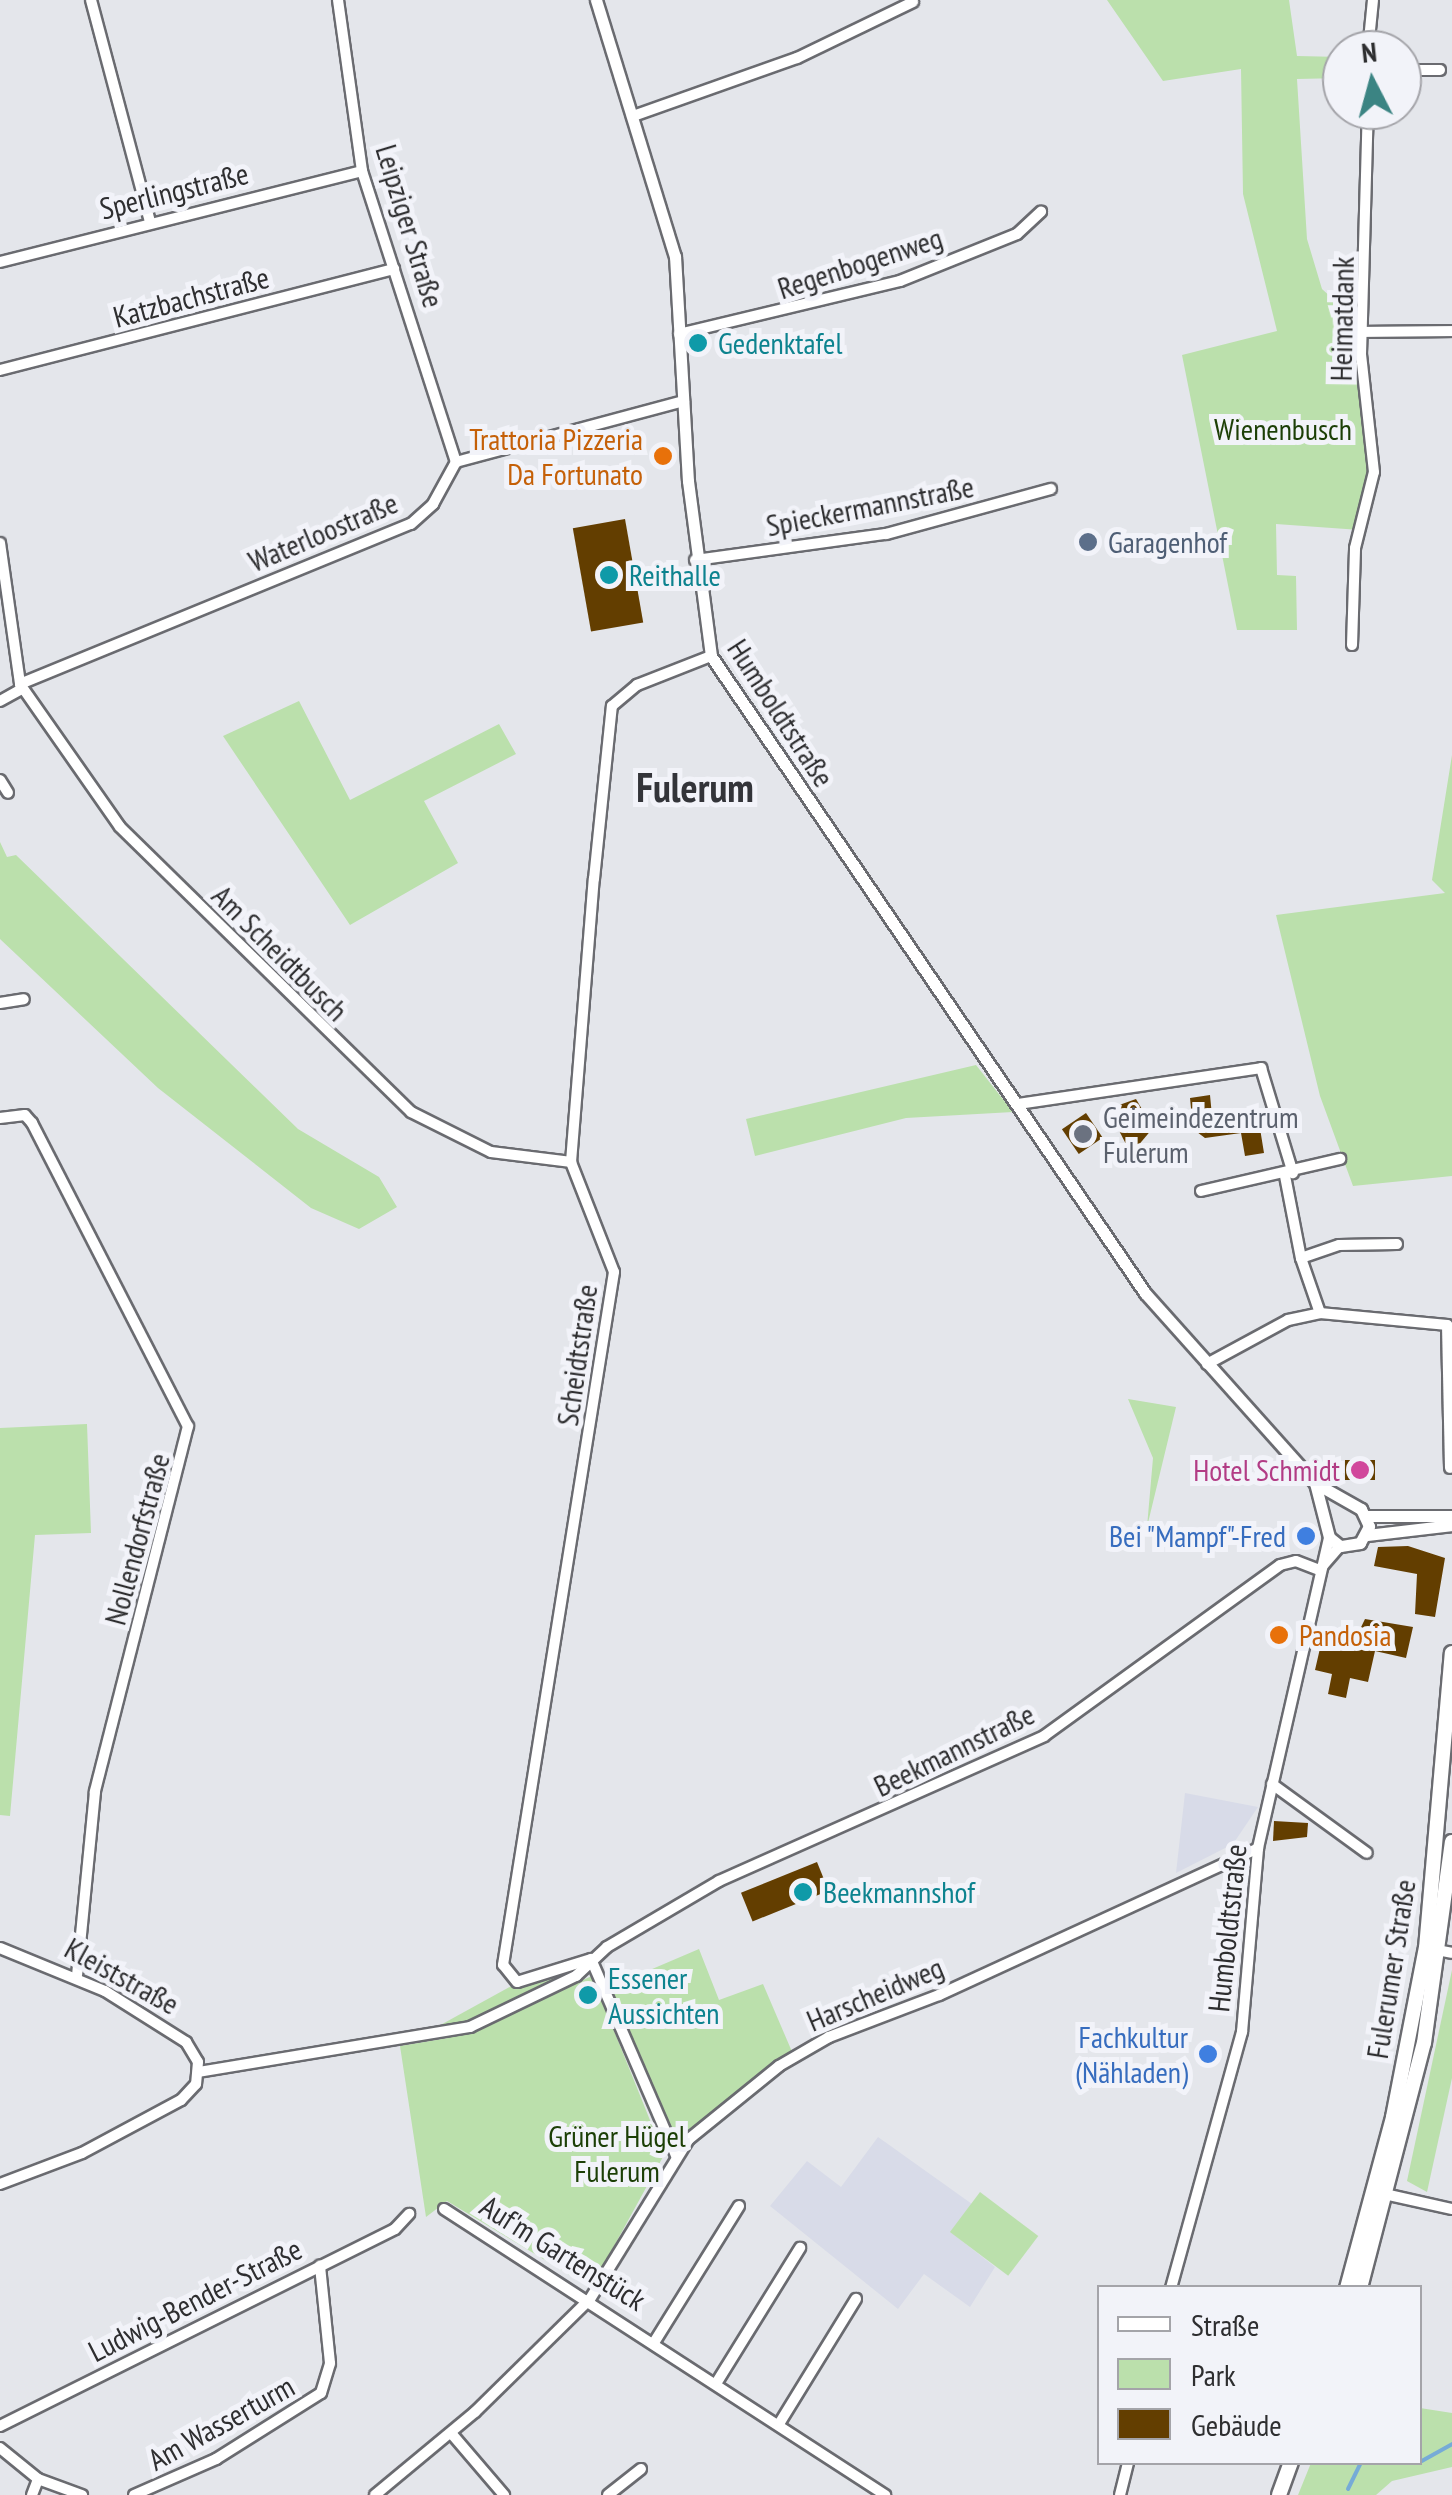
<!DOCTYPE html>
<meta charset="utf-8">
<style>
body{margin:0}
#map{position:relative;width:1452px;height:2495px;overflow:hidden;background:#e4e6eb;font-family:"PT Sans Narrow",sans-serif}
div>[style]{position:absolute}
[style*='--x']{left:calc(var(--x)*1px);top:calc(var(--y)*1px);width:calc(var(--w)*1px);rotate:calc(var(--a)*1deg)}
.built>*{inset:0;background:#d8dbe8}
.green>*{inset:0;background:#bbe0ac;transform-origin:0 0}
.stream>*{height:4px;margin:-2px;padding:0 2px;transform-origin:2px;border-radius:2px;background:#76abd7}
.building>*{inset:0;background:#633e00;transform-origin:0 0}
.roads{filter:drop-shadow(2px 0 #6a6b70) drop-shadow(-2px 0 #6a6b70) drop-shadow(0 2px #6a6b70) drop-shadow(0 -2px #6a6b70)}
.minor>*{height:10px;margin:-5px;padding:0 5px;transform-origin:5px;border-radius:5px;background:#fff}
.tertiary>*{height:11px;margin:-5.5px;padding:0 5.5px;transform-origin:5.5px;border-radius:5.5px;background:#fff}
.secondary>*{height:14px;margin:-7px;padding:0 7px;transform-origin:7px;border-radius:7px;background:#fff}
.dots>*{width:28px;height:28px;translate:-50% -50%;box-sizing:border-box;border:5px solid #f2f3f9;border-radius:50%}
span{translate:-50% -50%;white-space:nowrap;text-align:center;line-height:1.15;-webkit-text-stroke:10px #f2f3f9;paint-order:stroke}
.street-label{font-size:30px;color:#2e2e30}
.culture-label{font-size:30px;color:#0d838f}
.left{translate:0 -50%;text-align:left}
.park-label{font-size:30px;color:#1c3f06}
.food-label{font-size:30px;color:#c56008}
.right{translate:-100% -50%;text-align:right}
.service-label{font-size:30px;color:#4e5e75}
.worship-label{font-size:30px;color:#5b616d}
.hotel-label{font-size:30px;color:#b23c85}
.shop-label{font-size:30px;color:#366cbe}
.district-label{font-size:40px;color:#333439;font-weight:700}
.legend{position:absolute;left:1097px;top:2285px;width:325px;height:180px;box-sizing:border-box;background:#f2f3f9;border:2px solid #a4a4a9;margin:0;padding:12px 18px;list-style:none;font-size:30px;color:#2e2e30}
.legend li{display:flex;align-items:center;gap:20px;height:50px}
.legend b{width:50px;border:2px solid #a4a4a9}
.north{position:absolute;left:1322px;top:30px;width:100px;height:100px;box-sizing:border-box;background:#f2f3f9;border:2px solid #a4a4a9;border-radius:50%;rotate:354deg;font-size:28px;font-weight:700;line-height:40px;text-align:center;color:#2e2e30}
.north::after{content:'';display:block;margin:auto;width:35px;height:45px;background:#3b8483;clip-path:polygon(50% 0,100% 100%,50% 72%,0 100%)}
</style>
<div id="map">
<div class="built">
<div style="clip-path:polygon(1185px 1793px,1258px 1807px,1233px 1844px,1176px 1873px)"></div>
<div style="clip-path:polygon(878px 2137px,972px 2204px,952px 2233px,995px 2267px,970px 2307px,924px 2274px,898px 2309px,770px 2206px,807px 2161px,841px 2187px)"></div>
</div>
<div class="green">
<div style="clip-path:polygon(1107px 0,1289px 0,1297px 56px,1342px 57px,1342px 78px,1297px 79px,1307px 239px,1322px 289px,1358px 322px,1372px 474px,1360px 530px,1276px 524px,1277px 575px,1296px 576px,1297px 630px,1237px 630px,1182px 355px,1277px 331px,1243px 194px,1241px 69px,1163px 81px)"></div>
<div style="clip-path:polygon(299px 701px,350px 800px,499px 724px,516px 754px,424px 801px,458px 863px,350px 925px,223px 736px)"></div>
<div style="clip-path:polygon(1452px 755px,1452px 1176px,1353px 1186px,1320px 1096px,1276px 915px,1445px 893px,1432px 880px)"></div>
<div style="clip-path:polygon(0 842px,7px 857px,16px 855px,298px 1129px,379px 1177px,397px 1207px,359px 1229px,311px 1208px,158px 1088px,0 939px)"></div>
<div style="clip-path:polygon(976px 1065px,1013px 1112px,906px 1118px,755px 1156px,746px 1119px)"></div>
<div style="clip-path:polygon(1128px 1399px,1176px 1407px,1147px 1527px,1153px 1458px)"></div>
<div style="clip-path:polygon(87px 1424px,91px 1533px,35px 1535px,10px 1816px,0 1815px,0 1428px)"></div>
<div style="clip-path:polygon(699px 1949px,719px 2000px,763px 1984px,793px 2054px,679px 2141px,670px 2136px,610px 1987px)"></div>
<div style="clip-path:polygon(570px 1967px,568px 1976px,471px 2026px,435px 2028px,517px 1983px)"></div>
<div style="clip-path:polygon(1452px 1970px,1452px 2078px,1427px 2192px,1407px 2181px)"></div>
<div style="clip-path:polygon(592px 1976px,664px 2155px,591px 2288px,447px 2201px,426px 2217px,400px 2046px,448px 2038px)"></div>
<div style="left:980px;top:2192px;width:73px;height:50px;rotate:37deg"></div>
<div style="clip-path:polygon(1420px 2408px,1452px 2413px,1452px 2467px,1392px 2481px,1376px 2495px,1298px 2495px,1311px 2463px,1420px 2462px)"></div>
</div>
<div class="stream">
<div style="--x:1381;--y:2462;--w:37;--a:0"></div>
<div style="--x:1420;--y:2462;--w:37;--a:-29"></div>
<div style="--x:1348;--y:2489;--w:30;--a:-64"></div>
</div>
<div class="building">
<div style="left:625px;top:519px;width:105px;height:53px;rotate:80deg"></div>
<div style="clip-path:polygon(1210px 1095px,1212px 1116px,1257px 1110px,1264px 1153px,1245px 1156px,1241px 1133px,1205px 1138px,1193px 1129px,1190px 1098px)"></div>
<div style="clip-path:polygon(1136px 1099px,1153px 1128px,1131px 1154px,1108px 1109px)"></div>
<div style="left:1086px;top:1113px;width:30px;height:29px;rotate:56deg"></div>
<div style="left:1345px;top:1460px;width:30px;height:20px"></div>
<div style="clip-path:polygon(1408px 1546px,1445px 1558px,1435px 1617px,1415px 1614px,1417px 1574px,1374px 1566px,1378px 1547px)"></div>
<div style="clip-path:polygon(1365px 1619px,1413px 1627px,1406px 1658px,1375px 1651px,1368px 1682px,1350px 1678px,1346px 1698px,1328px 1694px,1332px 1674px,1315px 1670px,1321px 1644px,1350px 1650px)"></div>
<div style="clip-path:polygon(1274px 1821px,1308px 1823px,1307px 1837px,1273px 1841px)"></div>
<div style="left:817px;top:1862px;width:31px;height:82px;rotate:68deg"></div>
</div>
<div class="roads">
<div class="minor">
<div style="--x:91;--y:0;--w:230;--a:75.1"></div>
<div style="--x:338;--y:0;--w:173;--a:82"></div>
<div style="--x:362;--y:171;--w:306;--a:72.1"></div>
<div style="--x:1368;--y:50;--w:50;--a:-84.3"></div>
<div style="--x:1402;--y:70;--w:38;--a:0"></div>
<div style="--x:633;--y:116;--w:174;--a:-19.5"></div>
<div style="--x:797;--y:58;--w:129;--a:-25.8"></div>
<div style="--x:0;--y:262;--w:373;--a:-14.1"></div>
<div style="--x:1361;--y:332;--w:91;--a:-0.6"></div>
<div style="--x:679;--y:334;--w:227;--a:-13.5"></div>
<div style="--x:900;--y:281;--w:126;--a:-21.9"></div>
<div style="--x:1017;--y:234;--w:33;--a:-43"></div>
<div style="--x:0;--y:370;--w:407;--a:-14.4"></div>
<div style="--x:456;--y:462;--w:236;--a:-15"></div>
<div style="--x:0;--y:543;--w:142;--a:81.9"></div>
<div style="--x:20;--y:684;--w:174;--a:55"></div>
<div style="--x:120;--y:827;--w:407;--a:44.4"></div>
<div style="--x:411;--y:1112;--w:89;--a:26.6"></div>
<div style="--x:491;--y:1152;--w:81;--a:7.1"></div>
<div style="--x:695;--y:560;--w:193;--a:-7.8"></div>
<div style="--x:886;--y:534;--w:171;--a:-15.3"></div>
<div style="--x:1352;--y:645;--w:97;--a:-88.2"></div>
<div style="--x:1355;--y:548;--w:78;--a:-76"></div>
<div style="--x:1374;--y:472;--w:119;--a:-96.3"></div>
<div style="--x:1361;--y:354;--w:244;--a:-88.4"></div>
<div style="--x:20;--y:684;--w:422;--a:-22.3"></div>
<div style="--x:411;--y:524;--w:30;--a:-42"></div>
<div style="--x:433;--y:504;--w:48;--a:-61.3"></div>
<div style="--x:0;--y:701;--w:25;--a:-29"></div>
<div style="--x:0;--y:780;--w:15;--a:58"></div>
<div style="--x:0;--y:1003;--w:24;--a:-9"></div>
<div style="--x:1018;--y:1104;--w:246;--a:-8.4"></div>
<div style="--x:1261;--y:1068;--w:110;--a:73.1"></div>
<div style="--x:0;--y:1118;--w:25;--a:-7"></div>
<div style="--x:25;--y:1115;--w:11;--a:49"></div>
<div style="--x:32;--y:1123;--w:341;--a:62.8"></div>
<div style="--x:188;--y:1426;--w:378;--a:104.3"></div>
<div style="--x:95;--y:1792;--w:184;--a:95.6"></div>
<div style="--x:1285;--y:1176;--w:84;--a:79"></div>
<div style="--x:1201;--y:1191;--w:143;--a:-13"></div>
<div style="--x:1320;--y:1313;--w:58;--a:-109.1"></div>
<div style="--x:1301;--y:1258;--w:40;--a:-18.9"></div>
<div style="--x:1339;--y:1245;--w:58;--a:-1"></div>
<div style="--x:1207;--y:1364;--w:92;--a:-28.5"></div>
<div style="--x:1288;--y:1320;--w:33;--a:-12"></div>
<div style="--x:1320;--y:1313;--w:128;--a:5.4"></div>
<div style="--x:1447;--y:1325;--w:143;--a:88.8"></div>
<div style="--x:1320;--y:1569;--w:30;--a:-49"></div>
<div style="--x:1272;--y:1784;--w:117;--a:36"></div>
<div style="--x:0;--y:1948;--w:113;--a:22.3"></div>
<div style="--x:105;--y:1991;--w:96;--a:32.2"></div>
<div style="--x:186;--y:2042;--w:23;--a:59"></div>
<div style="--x:198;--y:2062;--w:22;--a:95"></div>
<div style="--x:196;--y:2084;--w:22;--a:133"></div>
<div style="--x:181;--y:2100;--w:112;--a:151.8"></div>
<div style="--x:82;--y:2153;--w:88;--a:159.3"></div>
<div style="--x:1432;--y:1949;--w:20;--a:11"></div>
<div style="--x:591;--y:1959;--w:77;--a:162.7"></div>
<div style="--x:517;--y:1982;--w:22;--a:-129"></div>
<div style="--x:503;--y:1965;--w:702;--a:-80.9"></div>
<div style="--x:614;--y:1272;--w:118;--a:-111.4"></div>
<div style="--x:571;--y:1162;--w:284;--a:-85.4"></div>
<div style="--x:594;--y:879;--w:174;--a:-84.1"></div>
<div style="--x:612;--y:706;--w:33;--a:-40"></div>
<div style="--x:637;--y:685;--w:79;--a:-21.4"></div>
<div style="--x:591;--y:1959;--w:214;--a:66.6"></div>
<div style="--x:198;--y:2072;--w:276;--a:-9.4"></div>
<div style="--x:470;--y:2027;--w:118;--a:-25.7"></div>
<div style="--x:576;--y:1976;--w:42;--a:-43.1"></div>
<div style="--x:607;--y:1947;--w:130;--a:-30.5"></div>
<div style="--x:719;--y:1881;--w:356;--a:-24"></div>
<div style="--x:1044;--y:1736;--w:291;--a:-35.9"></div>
<div style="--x:1280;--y:1565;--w:16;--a:-14"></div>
<div style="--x:1296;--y:1561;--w:25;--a:21"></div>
<div style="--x:1380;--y:2193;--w:74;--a:12.5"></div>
<div style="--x:444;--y:2209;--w:526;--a:32.96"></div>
<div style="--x:1171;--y:2288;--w:266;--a:-74.5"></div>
<div style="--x:1242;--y:2032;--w:185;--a:-85"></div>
<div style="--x:1258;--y:1848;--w:319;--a:-77.1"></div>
<div style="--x:655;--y:2341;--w:159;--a:-58.1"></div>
<div style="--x:717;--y:2382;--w:158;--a:-58.2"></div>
<div style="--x:779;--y:2424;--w:147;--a:-58.4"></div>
<div style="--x:0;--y:2426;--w:441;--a:-26.5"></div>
<div style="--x:395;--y:2229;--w:21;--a:-47"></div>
<div style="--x:451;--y:2433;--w:82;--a:49.5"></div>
<div style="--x:0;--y:2448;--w:49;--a:39.2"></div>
<div style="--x:38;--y:2479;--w:47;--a:20"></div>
<div style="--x:32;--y:2495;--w:17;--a:-69"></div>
<div style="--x:134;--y:2495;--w:90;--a:-23.7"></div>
<div style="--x:216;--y:2459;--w:124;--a:-32.2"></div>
<div style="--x:321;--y:2393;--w:31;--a:-73"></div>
<div style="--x:330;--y:2363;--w:98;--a:-95.9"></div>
<div style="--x:375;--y:2495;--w:130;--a:-39.7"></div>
<div style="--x:475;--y:2412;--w:161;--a:-44.5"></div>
<div style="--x:590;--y:2299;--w:188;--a:-58.3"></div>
<div style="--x:689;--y:2139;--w:116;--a:-39"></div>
<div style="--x:779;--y:2066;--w:58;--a:-30.1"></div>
<div style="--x:829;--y:2037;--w:118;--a:-20.9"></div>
<div style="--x:939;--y:1995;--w:351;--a:-24.7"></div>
<div style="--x:608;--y:2495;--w:42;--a:-38.2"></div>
<div style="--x:1120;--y:2495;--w:34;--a:-76"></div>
</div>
<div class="tertiary">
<div style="--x:596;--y:0;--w:268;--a:72.9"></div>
<div style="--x:675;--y:256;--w:225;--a:86.7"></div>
<div style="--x:688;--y:481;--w:177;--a:82.5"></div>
<div style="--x:711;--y:656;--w:771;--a:55.73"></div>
<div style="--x:1145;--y:1293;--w:255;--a:48.2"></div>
<div style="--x:1315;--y:1483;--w:53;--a:29.5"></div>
<div style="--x:1361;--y:1509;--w:19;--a:65"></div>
<div style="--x:1369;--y:1526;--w:19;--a:118"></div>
<div style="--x:1360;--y:1543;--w:20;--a:171"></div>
<div style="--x:1340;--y:1546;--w:14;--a:-141"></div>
<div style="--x:1329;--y:1537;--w:56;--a:-104.5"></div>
<div style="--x:1367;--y:1516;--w:85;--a:0"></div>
<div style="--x:1367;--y:1535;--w:86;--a:-6.7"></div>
</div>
<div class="secondary">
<div style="--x:1347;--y:2288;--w:177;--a:-74.9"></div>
<div style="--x:1393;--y:2117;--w:172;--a:-79"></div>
<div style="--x:1426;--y:1948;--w:296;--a:-85"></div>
<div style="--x:1360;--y:2288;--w:253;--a:-75.4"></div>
<div style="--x:1424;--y:2043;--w:203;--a:-82.1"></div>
<div style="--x:1279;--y:2495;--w:35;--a:-70"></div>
</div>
</div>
<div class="dots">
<div style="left:698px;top:343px;background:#0f9aa8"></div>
<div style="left:663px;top:456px;background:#e8710a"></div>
<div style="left:1088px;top:542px;background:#5c6f8a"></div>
<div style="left:609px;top:575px;background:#0f9aa8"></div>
<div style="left:1083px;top:1134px;background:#6b7280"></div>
<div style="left:1360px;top:1470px;background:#d1479c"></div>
<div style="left:1306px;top:1536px;background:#3f7fe0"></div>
<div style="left:1279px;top:1635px;background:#e8710a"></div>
<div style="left:803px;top:1892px;background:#0f9aa8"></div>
<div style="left:588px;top:1995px;background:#0f9aa8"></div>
<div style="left:1208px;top:2054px;background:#3f7fe0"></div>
</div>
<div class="street-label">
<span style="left:174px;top:191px;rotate:-14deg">Sperlingstraße</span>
<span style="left:410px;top:226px;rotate:73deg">Leipziger Straße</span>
<span style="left:860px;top:263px;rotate:-18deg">Regenbogenweg</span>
<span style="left:191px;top:297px;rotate:-15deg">Katzbachstraße</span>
<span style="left:1342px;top:319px;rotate:-89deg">Heimatdank</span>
<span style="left:870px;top:506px;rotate:-11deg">Spieckermannstraße</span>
<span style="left:323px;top:532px;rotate:-23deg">Waterloostraße</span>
<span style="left:781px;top:713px;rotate:57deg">Humboldtstraße</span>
<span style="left:280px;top:953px;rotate:45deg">Am Scheidtbusch</span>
<span style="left:577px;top:1355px;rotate:-82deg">Scheidtstraße</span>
<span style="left:137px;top:1539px;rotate:-75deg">Nollendorfstraße</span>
<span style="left:954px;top:1750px;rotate:-26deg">Beekmannstraße</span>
<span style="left:1227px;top:1928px;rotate:-84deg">Humboldtstraße</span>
<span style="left:1391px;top:1969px;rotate:-81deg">Fulerumer Straße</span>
<span style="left:122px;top:1976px;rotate:29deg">Kleiststraße</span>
<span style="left:875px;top:1994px;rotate:-23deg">Harscheidweg</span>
<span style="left:563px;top:2253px;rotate:32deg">Auf'm Gartenstück</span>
<span style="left:195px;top:2300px;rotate:-27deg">Ludwig-Bender-Straße</span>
<span style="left:221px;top:2423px;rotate:-29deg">Am Wasserturm</span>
</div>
<div class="culture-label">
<span class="left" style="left:718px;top:343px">Gedenktafel</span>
<span class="left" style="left:629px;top:575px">Reithalle</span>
<span class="left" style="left:823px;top:1892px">Beekmannshof</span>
<span class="left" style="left:608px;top:1995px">Essener<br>Aussichten</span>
</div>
<div class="park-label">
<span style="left:1283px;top:429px">Wienenbusch</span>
<span style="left:617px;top:2153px">Grüner Hügel<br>Fulerum</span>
</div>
<div class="food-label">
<span class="right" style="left:643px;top:456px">Trattoria Pizzeria<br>Da Fortunato</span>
<span class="left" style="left:1299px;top:1635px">Pandosia</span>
</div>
<div class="service-label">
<span class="left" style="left:1108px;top:542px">Garagenhof</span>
</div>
<div class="worship-label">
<span class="left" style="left:1103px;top:1134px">Geimeindezentrum<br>Fulerum</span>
</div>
<div class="hotel-label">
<span class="right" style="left:1340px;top:1470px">Hotel Schmidt</span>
</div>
<div class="shop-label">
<span class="right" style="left:1286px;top:1536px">Bei "Mampf"-Fred</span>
<span class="right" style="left:1188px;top:2054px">Fachkultur<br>(Nähladen)</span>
</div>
<div class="district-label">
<span style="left:695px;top:787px">Fulerum</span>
</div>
<ul class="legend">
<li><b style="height:12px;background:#fff"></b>Straße</li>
<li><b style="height:28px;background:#bbe0ac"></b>Park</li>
<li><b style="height:28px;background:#633e00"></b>Gebäude</li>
</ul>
<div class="north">N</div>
</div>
